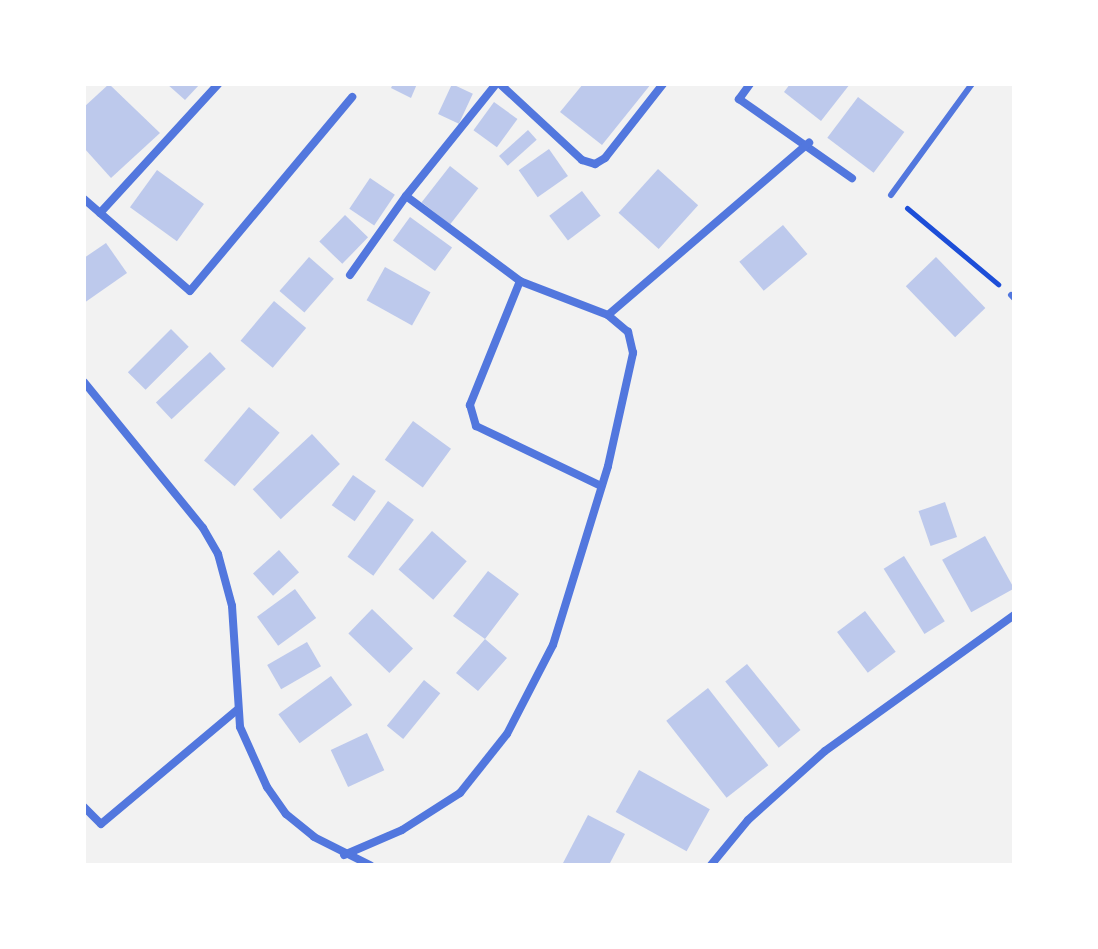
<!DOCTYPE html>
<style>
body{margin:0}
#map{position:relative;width:1098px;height:949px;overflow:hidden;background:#f2f2f2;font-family:"Asap Condensed",sans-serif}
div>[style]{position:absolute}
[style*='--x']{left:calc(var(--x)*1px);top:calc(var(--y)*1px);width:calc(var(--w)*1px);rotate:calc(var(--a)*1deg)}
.building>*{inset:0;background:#bdc9ec;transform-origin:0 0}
.path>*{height:5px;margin:-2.5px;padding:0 2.5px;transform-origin:2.5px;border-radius:2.5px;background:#1d4ed8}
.service>*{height:6px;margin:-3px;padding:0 3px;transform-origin:3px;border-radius:3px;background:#5277de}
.minor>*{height:8px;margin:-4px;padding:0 4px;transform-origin:4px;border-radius:4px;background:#5277de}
span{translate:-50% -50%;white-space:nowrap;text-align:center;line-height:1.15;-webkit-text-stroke:7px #fff;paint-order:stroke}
.frame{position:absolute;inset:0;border:86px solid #fff;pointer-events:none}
</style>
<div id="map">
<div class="building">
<div style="clip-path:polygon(109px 84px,160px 133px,111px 178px,84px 148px,84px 107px)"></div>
<div style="clip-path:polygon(167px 84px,200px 84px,185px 100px)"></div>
<div style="clip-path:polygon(393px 84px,417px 84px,411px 98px,391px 88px)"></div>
<div style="left:452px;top:84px;width:23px;height:33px;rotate:25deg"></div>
<div style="clip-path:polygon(583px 84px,651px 84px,602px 145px,560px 112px)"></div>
<div style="clip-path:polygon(790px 84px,850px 84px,821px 121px,784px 92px)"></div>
<div style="left:858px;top:97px;width:58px;height:51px;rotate:37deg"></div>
<div style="left:494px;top:102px;width:29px;height:35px;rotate:36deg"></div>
<div style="left:528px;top:130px;width:13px;height:39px;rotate:48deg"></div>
<div style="left:549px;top:149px;width:33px;height:37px;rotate:55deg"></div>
<div style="left:450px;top:166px;width:36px;height:46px;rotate:38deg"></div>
<div style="left:658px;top:169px;width:54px;height:59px;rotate:42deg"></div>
<div style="left:157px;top:170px;width:58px;height:46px;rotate:36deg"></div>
<div style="left:370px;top:178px;width:30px;height:37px;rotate:34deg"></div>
<div style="left:582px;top:191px;width:31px;height:41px;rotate:53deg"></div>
<div style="left:345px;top:215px;width:32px;height:37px;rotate:44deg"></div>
<div style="left:410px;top:217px;width:52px;height:29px;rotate:36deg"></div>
<div style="left:783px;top:225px;width:38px;height:57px;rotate:50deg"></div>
<div style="clip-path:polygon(106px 243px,127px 273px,84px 303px,84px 258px)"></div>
<div style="left:309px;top:257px;width:33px;height:45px;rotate:41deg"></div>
<div style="left:936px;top:257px;width:71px;height:42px;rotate:46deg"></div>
<div style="left:385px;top:267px;width:52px;height:38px;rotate:29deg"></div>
<div style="left:274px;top:301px;width:42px;height:52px;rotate:40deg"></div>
<div style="left:171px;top:329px;width:25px;height:61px;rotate:45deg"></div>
<div style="left:210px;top:352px;width:23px;height:74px;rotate:47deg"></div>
<div style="left:249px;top:407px;width:40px;height:70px;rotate:40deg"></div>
<div style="left:413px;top:421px;width:47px;height:48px;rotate:36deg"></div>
<div style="left:312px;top:434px;width:41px;height:81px;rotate:47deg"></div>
<div style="left:353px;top:475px;width:28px;height:37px;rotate:35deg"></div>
<div style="left:388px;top:501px;width:32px;height:69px;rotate:36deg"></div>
<div style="left:945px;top:502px;width:37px;height:28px;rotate:71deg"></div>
<div style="left:432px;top:531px;width:46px;height:51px;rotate:41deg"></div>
<div style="left:985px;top:536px;width:60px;height:49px;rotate:61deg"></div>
<div style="left:279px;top:550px;width:30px;height:35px;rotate:48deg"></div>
<div style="left:904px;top:556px;width:77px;height:24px;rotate:58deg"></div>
<div style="clip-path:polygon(488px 571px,519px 594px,485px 639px,507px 658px,478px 691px,456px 673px,485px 639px,453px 616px)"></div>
<div style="left:295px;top:589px;width:36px;height:47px;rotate:54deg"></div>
<div style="left:372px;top:609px;width:57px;height:34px;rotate:44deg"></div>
<div style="left:865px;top:611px;width:51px;height:35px;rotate:53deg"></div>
<div style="left:307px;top:642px;width:28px;height:46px;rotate:60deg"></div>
<div style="left:747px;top:664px;width:85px;height:28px;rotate:51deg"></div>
<div style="left:331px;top:676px;width:36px;height:65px;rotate:54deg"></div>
<div style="left:424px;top:680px;width:21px;height:59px;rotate:39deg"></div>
<div style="left:708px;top:688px;width:98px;height:53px;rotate:52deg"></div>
<div style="left:367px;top:733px;width:41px;height:40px;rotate:65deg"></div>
<div style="left:639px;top:770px;width:81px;height:48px;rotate:29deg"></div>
<div style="clip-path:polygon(588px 815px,625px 834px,609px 865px,562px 865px)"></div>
</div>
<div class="path">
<div style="--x:907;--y:208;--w:119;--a:39.9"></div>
</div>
<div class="service">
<div style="--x:891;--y:195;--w:137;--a:-53.9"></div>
<div style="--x:1011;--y:295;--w:4;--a:45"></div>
</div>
<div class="minor">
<div style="--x:500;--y:84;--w:112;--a:42.8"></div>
<div style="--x:582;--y:160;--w:14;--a:17"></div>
<div style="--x:595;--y:164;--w:12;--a:-31"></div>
<div style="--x:605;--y:158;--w:94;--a:-51.9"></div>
<div style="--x:750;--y:84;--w:19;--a:126"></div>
<div style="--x:739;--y:99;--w:138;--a:35"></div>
<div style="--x:84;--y:199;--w:140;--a:41"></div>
<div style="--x:190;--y:291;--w:253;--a:-50.1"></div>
<div style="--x:100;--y:213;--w:175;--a:-47.5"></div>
<div style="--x:350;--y:275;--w:97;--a:-54.7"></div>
<div style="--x:520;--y:281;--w:134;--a:112"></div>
<div style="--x:470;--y:405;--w:22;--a:74"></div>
<div style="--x:476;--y:426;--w:139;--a:25.6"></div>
<div style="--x:608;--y:315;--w:265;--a:-40.6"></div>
<div style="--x:84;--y:382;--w:188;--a:50.8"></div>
<div style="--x:203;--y:528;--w:30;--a:60"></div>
<div style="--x:218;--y:554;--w:54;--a:74.9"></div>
<div style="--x:232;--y:606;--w:121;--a:86.2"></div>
<div style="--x:240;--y:727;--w:66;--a:65.8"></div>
<div style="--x:267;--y:787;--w:33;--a:55"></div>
<div style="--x:286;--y:814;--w:36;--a:39"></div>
<div style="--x:314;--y:837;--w:63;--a:26.6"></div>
<div style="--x:84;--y:807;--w:24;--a:45"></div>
<div style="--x:101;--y:824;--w:177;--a:-40"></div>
<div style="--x:344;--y:855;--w:63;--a:-23.3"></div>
<div style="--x:402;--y:830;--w:69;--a:-32.5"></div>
<div style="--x:460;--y:793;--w:75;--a:-51.5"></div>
<div style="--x:507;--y:734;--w:100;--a:-62.7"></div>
<div style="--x:553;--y:645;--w:187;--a:-72.9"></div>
<div style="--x:608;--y:466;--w:116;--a:-77.5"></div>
<div style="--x:633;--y:353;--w:22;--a:-103"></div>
<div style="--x:628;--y:332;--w:26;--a:-140"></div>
<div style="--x:608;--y:315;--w:94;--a:-158.9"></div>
<div style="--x:520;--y:281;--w:142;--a:-143.3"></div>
<div style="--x:406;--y:196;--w:144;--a:-51.2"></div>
<div style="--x:711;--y:865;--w:58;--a:-50.6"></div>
<div style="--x:748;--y:820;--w:103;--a:-41.9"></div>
<div style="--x:825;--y:751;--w:233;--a:-35.7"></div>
</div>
<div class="frame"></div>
</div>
